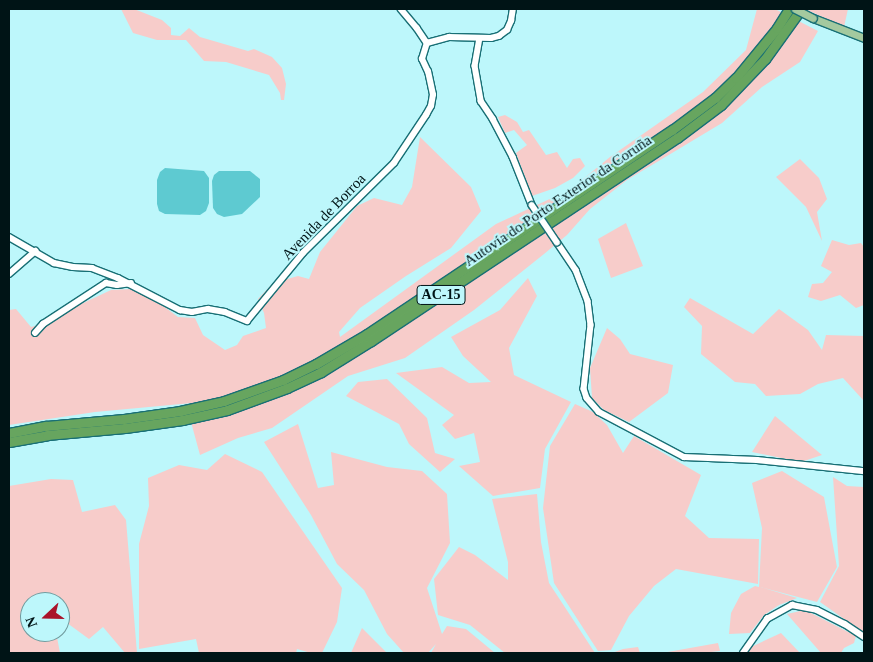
<!DOCTYPE html>
<meta charset="utf-8">
<style>
body{margin:0}
#map{position:relative;width:873px;height:662px;overflow:hidden;background:#bdf7fb;font-family:"Times New Roman",serif}
div>[style]{position:absolute}
[style*='--x']{left:calc(var(--x)*1px);top:calc(var(--y)*1px);width:calc(var(--w)*1px);rotate:calc(var(--a)*1deg)}
.green>*{inset:0;background:#f7ccca}
.water>*{inset:0;background:#5ecad1}
.roads{filter:drop-shadow(1px 0 #186f75) drop-shadow(-1px 0 #186f75) drop-shadow(0 1px #186f75) drop-shadow(0 -1px #186f75)}
.minor>*{height:5.5px;margin:-2.75px;padding:0 2.75px;transform-origin:2.75px;border-radius:2.75px;background:#fff}
.major>*{height:7px;margin:-3.5px;padding:0 3.5px;transform-origin:3.5px;border-radius:3.5px;background:#a4c99f}
.highway>*{height:9px;margin:-4.5px;padding:0 4.5px;transform-origin:4.5px;border-radius:4.5px;background:#67a55f}
.bridges{filter:drop-shadow(1px 0 #186f75) drop-shadow(-1px 0 #186f75) drop-shadow(0 1px #186f75) drop-shadow(0 -1px #186f75)}
.minor-bridge>*{height:5.5px;margin:-2.75px;padding:0 2.75px;transform-origin:2.75px;border-radius:2.75px;background:#fff}
.major-bridge>*{height:7px;margin:-3.5px;padding:0 3.5px;transform-origin:3.5px;border-radius:3.5px;background:#a4c99f}
span{translate:-50% -50%;white-space:nowrap;text-align:center;line-height:1.15;-webkit-text-stroke:4px #bdf7fb;paint-order:stroke}
.shield-label span{padding:1px 4px;background:#bdf7fb;border:1px solid;border-radius:4px;-webkit-text-stroke-width:0}
.shield-label{font-size:14px;color:#001416;font-weight:700}
.street-label{font-size:15px;color:#001416}
.frame{position:absolute;inset:0;border:10px solid #001416;pointer-events:none}
.north{position:absolute;left:20px;top:592px;width:50px;height:50px;box-sizing:border-box;background:#bdf7fb;border:1px solid #719c9f;border-radius:50%;rotate:249deg;font-size:14px;font-weight:700;line-height:20px;text-align:center;color:#001416}
.north::after{content:'';display:block;margin:auto;width:18px;height:22px;background:#aa132a;clip-path:polygon(50% 0,100% 100%,50% 72%,0 100%)}
</style>
<div id="map">
<div class="green">
<div style="clip-path:polygon(121px 9px,134px 9px,162px 20px,171px 28px,171px 35px,180px 36px,189px 28px,200px 37px,248px 51px,254px 49px,272px 57px,282px 68px,286px 84px,284px 100px,281px 100px,280px 93px,269px 75px,226px 62px,204px 61px,186px 40px,157px 40px,133px 33px)"></div>
<div style="clip-path:polygon(757px 9px,775px 9px,818px 31px,800px 62px,762px 87px,722px 123px,627px 180px,590px 209px,567px 235px,544px 254px,474px 310px,405px 358px,348px 376px,272px 428px,238px 438px,200px 455px,191px 422px,192px 403px,95px 412px,9px 425px,9px 310px,16px 309px,31px 327px,55px 321px,77px 306px,111px 290px,131px 289px,158px 302px,178px 317px,195px 318px,203px 335px,225px 350px,237px 345px,243px 336px,266px 328px,264px 313px,258px 299px,273px 283px,298px 276px,309px 279px,320px 252px,357px 206px,374px 198px,402px 205px,412px 187px,420px 137px,471px 187px,481px 211px,451px 248px,406px 276px,360px 308px,339px 332px,340px 337px,496px 224px,571px 189px,610px 157px,703px 92px,746px 50px)"></div>
<div style="clip-path:polygon(805px 9px,848px 9px,844px 27px)"></div>
<div style="clip-path:polygon(505px 115px,517px 122px,523px 132px,529px 130px,546px 155px,557px 152px,567px 168px,573px 159px,580px 158px,585px 166px,573px 178px,555px 188px,532px 196px,516px 153px,527px 145px,514px 130px,505px 133px,498px 117px)"></div>
<div style="clip-path:polygon(800px 159px,819px 178px,827px 199px,817px 212px,822px 241px,806px 207px,776px 177px)"></div>
<div style="clip-path:polygon(626px 223px,643px 266px,611px 278px,598px 239px)"></div>
<div style="clip-path:polygon(832px 240px,849px 245px,861px 243px,864px 247px,864px 305px,856px 308px,840px 295px,821px 301px,808px 297px,812px 284px,823px 283px,832px 272px,821px 266px)"></div>
<div style="clip-path:polygon(528px 278px,537px 296px,509px 348px,514px 375px,571px 402px,545px 449px,540px 488px,493px 496px,459px 466px,480px 462px,474px 433px,455px 439px,442px 425px,454px 415px,396px 373px,442px 367px,469px 383px,491px 382px,463px 356px,451px 337px,500px 310px)"></div>
<div style="clip-path:polygon(690px 298px,753px 334px,779px 309px,808px 330px,822px 350px,826px 335px,864px 336px,864px 401px,843px 378px,818px 384px,800px 394px,766px 396px,755px 384px,735px 382px,701px 354px,702px 326px,684px 307px)"></div>
<div style="clip-path:polygon(607px 328px,620px 339px,630px 354px,673px 365px,668px 393px,629px 422px,604px 410px,592px 398px,590px 368px)"></div>
<div style="clip-path:polygon(387px 379px,427px 418px,435px 453px,455px 459px,440px 472px,409px 444px,399px 424px,346px 396px,358px 382px)"></div>
<div style="clip-path:polygon(575px 404px,593px 412px,607px 425px,623px 453px,634px 436px,701px 475px,685px 516px,709px 538px,759px 539px,758px 584px,676px 569px,654px 586px,629px 616px,611px 650px,598px 651px,554px 583px,543px 508px,550px 446px)"></div>
<div style="clip-path:polygon(775px 416px,822px 455px,801px 462px,752px 452px)"></div>
<div style="clip-path:polygon(298px 424px,318px 488px,334px 485px,331px 452px,387px 467px,422px 471px,447px 494px,450px 543px,427px 588px,442px 634px,447px 626px,466px 629px,495px 653px,431px 653px,436px 644px,428px 653px,404px 653px,387px 634px,364px 590px,337px 564px,311px 515px,264px 442px)"></div>
<div style="clip-path:polygon(225px 454px,262px 472px,342px 588px,337px 622px,322px 653px,311px 653px,297px 649px,296px 653px,199px 653px,196px 639px,139px 649px,139px 544px,149px 506px,148px 478px,179px 465px,207px 470px)"></div>
<div style="clip-path:polygon(782px 471px,824px 497px,837px 567px,817px 602px,760px 587px,797px 598px,779px 605px,764px 615px,750px 633px,729px 634px,731px 613px,741px 594px,755px 586px,759px 587px,762px 528px,752px 483px)"></div>
<div style="clip-path:polygon(833px 477px,847px 486px,864px 487px,864px 633px,820px 602px,839px 566px)"></div>
<div style="clip-path:polygon(51px 479px,73px 480px,82px 512px,115px 505px,126px 520px,137px 653px,125px 653px,103px 627px,89px 639px,63px 620px,60px 624px,60px 602px,30px 602px,30px 632px,56px 632px,60px 653px,9px 653px,9px 486px)"></div>
<div style="clip-path:polygon(537px 494px,541px 542px,549px 583px,595px 653px,505px 653px,470px 625px,438px 615px,434px 579px,459px 547px,475px 555px,508px 580px,508px 562px,492px 499px)"></div>
<div style="clip-path:polygon(805px 610px,856px 636px,854px 643px,844px 648px,841px 653px,821px 653px,787px 614px)"></div>
<div style="clip-path:polygon(362px 628px,387px 653px,351px 653px)"></div>
<div style="clip-path:polygon(781px 633px,800px 653px,748px 653px,751px 647px)"></div>
<div style="clip-path:polygon(718px 643px,720px 651px,703px 653px,662px 653px)"></div>
<div style="clip-path:polygon(638px 647px,640px 653px,612px 653px,623px 649px)"></div>
</div>
<div class="water">
<div style="clip-path:polygon(165px 168px,204px 171px,209px 178px,209px 203px,206px 211px,200px 215px,165px 214px,159px 211px,157px 204px,157px 180px,160px 172px)"></div>
<div style="clip-path:polygon(219px 171px,250px 171px,260px 179px,260px 197px,242px 214px,224px 217px,217px 214px,213px 208px,212px 181px,214px 175px)"></div>
</div>
<div class="roads">
<div class="minor">
<div style="--x:401;--y:9;--w:25;--a:50"></div>
<div style="--x:417;--y:28;--w:18;--a:56"></div>
<div style="--x:480;--y:38;--w:28;--a:100"></div>
<div style="--x:475;--y:66;--w:36;--a:80"></div>
<div style="--x:481;--y:101;--w:22;--a:56"></div>
<div style="--x:493;--y:119;--w:43;--a:62.2"></div>
<div style="--x:513;--y:157;--w:52;--a:68.4"></div>
<div style="--x:9;--y:237;--w:52;--a:30"></div>
<div style="--x:54;--y:263;--w:19;--a:12"></div>
<div style="--x:73;--y:267;--w:19;--a:3"></div>
<div style="--x:92;--y:268;--w:28;--a:21"></div>
<div style="--x:118;--y:278;--w:70;--a:27.3"></div>
<div style="--x:180;--y:310;--w:12;--a:9"></div>
<div style="--x:192;--y:312;--w:16;--a:-11"></div>
<div style="--x:208;--y:309;--w:17;--a:10"></div>
<div style="--x:225;--y:312;--w:24;--a:22"></div>
<div style="--x:247;--y:321;--w:88;--a:-50.5"></div>
<div style="--x:303;--y:253;--w:128;--a:-44.7"></div>
<div style="--x:394;--y:163;--w:58;--a:-56.3"></div>
<div style="--x:426;--y:115;--w:10;--a:-61"></div>
<div style="--x:431;--y:106;--w:11;--a:-80"></div>
<div style="--x:433;--y:95;--w:24;--a:-102"></div>
<div style="--x:428;--y:72;--w:14;--a:-115"></div>
<div style="--x:422;--y:59;--w:17;--a:-73"></div>
<div style="--x:427;--y:43;--w:23;--a:-15"></div>
<div style="--x:449;--y:37;--w:42;--a:1.4"></div>
<div style="--x:491;--y:38;--w:8;--a:-14"></div>
<div style="--x:499;--y:36;--w:10;--a:-37"></div>
<div style="--x:507;--y:30;--w:10;--a:-66"></div>
<div style="--x:511;--y:21;--w:12;--a:-81"></div>
<div style="--x:557;--y:242;--w:34;--a:56"></div>
<div style="--x:576;--y:270;--w:33;--a:69"></div>
<div style="--x:588;--y:301;--w:24;--a:83"></div>
<div style="--x:591;--y:325;--w:64;--a:96.2"></div>
<div style="--x:584;--y:389;--w:9;--a:72"></div>
<div style="--x:587;--y:398;--w:18;--a:49"></div>
<div style="--x:599;--y:412;--w:96;--a:27.9"></div>
<div style="--x:684;--y:457;--w:73;--a:2.4"></div>
<div style="--x:757;--y:460;--w:108;--a:5.9"></div>
<div style="--x:9;--y:274;--w:35;--a:-41"></div>
<div style="--x:35;--y:333;--w:12;--a:-48"></div>
<div style="--x:43;--y:324;--w:75;--a:-33.1"></div>
<div style="--x:106;--y:283;--w:11;--a:10"></div>
<div style="--x:117;--y:285;--w:14;--a:-8"></div>
<div style="--x:743;--y:653;--w:42;--a:-54.8"></div>
<div style="--x:767;--y:619;--w:29;--a:-29"></div>
<div style="--x:792;--y:605;--w:25;--a:11"></div>
<div style="--x:817;--y:610;--w:31;--a:27"></div>
<div style="--x:845;--y:624;--w:23;--a:34"></div>
</div>
<div class="major">
<div style="--x:813;--y:18;--w:55;--a:21.4"></div>
</div>
<div class="highway">
<div style="--x:9;--y:433;--w:38;--a:-11"></div>
<div style="--x:46;--y:426;--w:78;--a:-5.1"></div>
<div style="--x:124;--y:419;--w:57;--a:-8.1"></div>
<div style="--x:180;--y:411;--w:45;--a:-12.8"></div>
<div style="--x:224;--y:401;--w:63;--a:-19.6"></div>
<div style="--x:283;--y:380;--w:37;--a:-26"></div>
<div style="--x:316;--y:364;--w:59;--a:-30.5"></div>
<div style="--x:367;--y:334;--w:367;--a:-33.8"></div>
<div style="--x:672;--y:130;--w:54;--a:-36.7"></div>
<div style="--x:715;--y:98;--w:29;--a:-44"></div>
<div style="--x:736;--y:78;--w:65;--a:-50.6"></div>
<div style="--x:777;--y:28;--w:22;--a:-58"></div>
<div style="--x:9;--y:442;--w:39;--a:-10"></div>
<div style="--x:47;--y:435;--w:78;--a:-5.1"></div>
<div style="--x:125;--y:428;--w:58;--a:-8"></div>
<div style="--x:182;--y:420;--w:46;--a:-12.5"></div>
<div style="--x:227;--y:410;--w:64;--a:-20.1"></div>
<div style="--x:287;--y:388;--w:38;--a:-25"></div>
<div style="--x:321;--y:372;--w:59;--a:-31.8"></div>
<div style="--x:371;--y:341;--w:367;--a:-33.6"></div>
<div style="--x:677;--y:138;--w:55;--a:-36.9"></div>
<div style="--x:721;--y:105;--w:64;--a:-46.3"></div>
<div style="--x:765;--y:59;--w:62;--a:-54.2"></div>
</div>
</div>
<div class="bridges">
<div class="minor-bridge">
<div style="--x:532;--y:205;--w:45;--a:56"></div>
</div>
<div class="major-bridge">
<div style="--x:795;--y:9;--w:20;--a:27"></div>
</div>
</div>
<div class="shield-label">
<span style="left:441px;top:295px">AC-15</span>
</div>
<div class="street-label">
<span style="left:558px;top:201px;rotate:-34deg">Autovía do Porto Exterior da Coruña</span>
<span style="left:324px;top:217px;rotate:-46deg">Avenida de Borroa</span>
</div>
<div class="frame"></div>
<div class="north">N</div>
</div>
